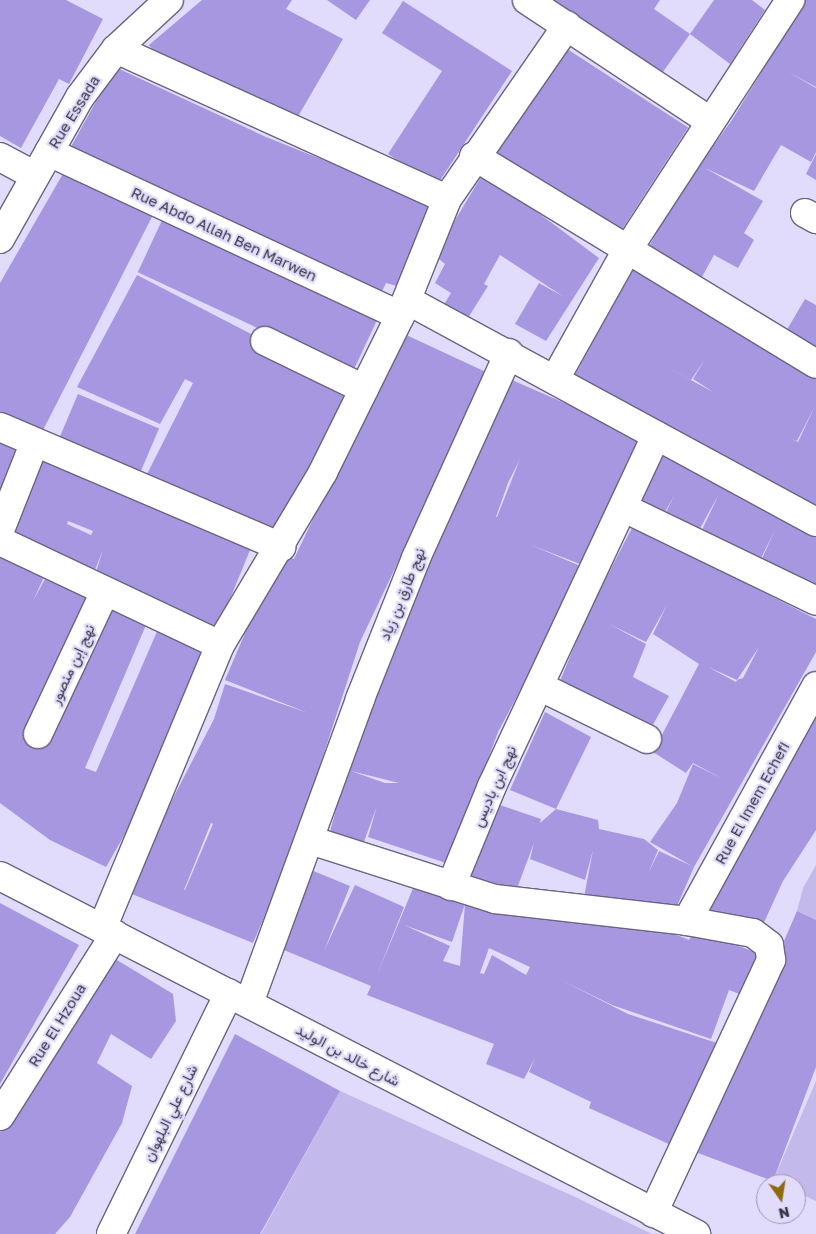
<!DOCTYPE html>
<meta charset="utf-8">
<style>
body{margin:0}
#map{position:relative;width:816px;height:1234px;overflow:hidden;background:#e1dbfc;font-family:"Golos Text",Vazirmatn,sans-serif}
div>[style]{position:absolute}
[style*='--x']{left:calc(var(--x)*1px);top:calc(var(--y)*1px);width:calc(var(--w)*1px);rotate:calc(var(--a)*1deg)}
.green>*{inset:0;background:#c3b9eb}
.building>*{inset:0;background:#a797e1;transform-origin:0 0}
.roads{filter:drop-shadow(1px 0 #6a6481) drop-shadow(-1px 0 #6a6481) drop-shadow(0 1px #6a6481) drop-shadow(0 -1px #6a6481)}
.minor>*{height:28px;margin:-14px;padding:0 14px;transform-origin:14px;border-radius:14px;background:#fff}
.tertiary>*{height:28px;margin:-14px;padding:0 14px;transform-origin:14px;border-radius:14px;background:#fff}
span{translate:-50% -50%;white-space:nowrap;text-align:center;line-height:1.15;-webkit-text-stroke:4.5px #e1dbfc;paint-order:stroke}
.street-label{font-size:15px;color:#393744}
.north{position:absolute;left:756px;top:1174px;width:50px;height:50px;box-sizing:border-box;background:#e1dbfc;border:1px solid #9e99b2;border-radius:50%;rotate:167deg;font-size:14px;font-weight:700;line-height:20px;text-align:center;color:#393744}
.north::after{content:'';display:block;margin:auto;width:18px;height:22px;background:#8e6a0e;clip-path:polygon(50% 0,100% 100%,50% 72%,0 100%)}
</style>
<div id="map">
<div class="green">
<div style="clip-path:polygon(816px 865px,816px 920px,797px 911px,803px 888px)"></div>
<div style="clip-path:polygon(816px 1081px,816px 1201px,796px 1192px,796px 1184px,773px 1181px)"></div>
<div style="clip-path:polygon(340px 1091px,573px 1196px,652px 1234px,261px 1234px)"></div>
</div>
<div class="building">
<div style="clip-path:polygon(0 0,66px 0,103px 19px,69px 84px,59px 79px,21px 148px,0 136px)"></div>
<div style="clip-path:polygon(202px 0,292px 0,286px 9px,343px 39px,296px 120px,158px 57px,149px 45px)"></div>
<div style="clip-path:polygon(327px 0,370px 0,356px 20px)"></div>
<div style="clip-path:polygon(552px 0,660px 0,654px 9px,690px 34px,660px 76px,555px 14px,561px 6px)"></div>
<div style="clip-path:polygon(714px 0,752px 0,765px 10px,730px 64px,690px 34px)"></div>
<div style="clip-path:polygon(806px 0,816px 0,816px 87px,788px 72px,816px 88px,816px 152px,811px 162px,781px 145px,754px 191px,705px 168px,763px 201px,744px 233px,754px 240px,738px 268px,714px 255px,697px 286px,643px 257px,679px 193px,732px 120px)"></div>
<div style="clip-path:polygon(403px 1px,512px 71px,437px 185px,388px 154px,442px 71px,382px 33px)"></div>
<div style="left:564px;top:47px;width:148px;height:127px;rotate:33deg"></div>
<div style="clip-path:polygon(115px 67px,266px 137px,431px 203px,397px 286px,386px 283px,378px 300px,67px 154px)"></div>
<div style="clip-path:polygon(816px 154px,816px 180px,806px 174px)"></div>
<div style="clip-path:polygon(68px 165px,156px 209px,38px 440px,0 417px,0 283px)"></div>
<div style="clip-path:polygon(481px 177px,529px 206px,599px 258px,546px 341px,515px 324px,539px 283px,564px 297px,500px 255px,484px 284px,488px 286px,466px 321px,443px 306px,451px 293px,435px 283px,445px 264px,434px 255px)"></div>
<div style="left:164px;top:216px;width:237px;height:62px;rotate:25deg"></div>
<div style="clip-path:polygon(evenodd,634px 268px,816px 373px,816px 517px,571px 382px,634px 268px,705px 359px,693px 379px,713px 392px,661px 364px,691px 380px,705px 359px,634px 268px,815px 406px,798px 442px,791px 439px,797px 441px,815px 406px)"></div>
<div style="clip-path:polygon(137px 275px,255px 336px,251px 345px,353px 392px,280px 539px,144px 480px,193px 383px,185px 379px,160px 424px,77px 387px)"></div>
<div style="clip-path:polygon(805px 299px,816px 305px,816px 351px,785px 333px)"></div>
<div style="clip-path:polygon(evenodd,402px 333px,488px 373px,360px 642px,292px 852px,253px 943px,132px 894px,170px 804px,214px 719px,225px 684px,308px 713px,225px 680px,255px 610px,289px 557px,294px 559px,402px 333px,211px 823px,213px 824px,185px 890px,184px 890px,211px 823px)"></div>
<div style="clip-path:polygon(evenodd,505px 377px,642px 437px,585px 566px,531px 545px,585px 568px,498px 732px,449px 864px,368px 837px,377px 806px,362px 847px,329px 835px,347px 770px,371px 696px,505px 377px,520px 459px,497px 517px,496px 517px,508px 483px,520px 459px,505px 377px,351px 771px,399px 783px,385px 783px,351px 771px)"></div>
<div style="left:78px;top:394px;width:88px;height:49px;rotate:23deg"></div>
<div style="clip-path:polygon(0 437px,25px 452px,0 510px)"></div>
<div style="clip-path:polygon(664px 452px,816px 529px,816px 594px,759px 565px,775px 530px,759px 562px,700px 534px,719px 494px,697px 534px,664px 516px,674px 496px,662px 517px,636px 502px)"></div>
<div style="clip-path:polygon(evenodd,35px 454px,253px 543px,215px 635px,92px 584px,103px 550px,90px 582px,1px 540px,35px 454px,68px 521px,93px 531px,91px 535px,67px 524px,68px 521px)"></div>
<div style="clip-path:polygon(evenodd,633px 526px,816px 619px,816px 652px,694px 867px,674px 913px,584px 897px,593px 850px,585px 880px,530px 859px,534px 843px,513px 899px,466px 881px,497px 804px,541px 819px,540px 823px,556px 809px,510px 790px,545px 712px,591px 737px,556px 809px,598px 820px,599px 829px,644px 839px,658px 850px,648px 874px,659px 851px,692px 866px,650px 842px,677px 803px,693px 764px,723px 779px,693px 763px,686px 773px,653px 752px,699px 664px,653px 634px,667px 605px,646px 642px,609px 624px,646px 644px,633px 677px,669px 696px,650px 730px,558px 686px,588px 613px,633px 526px,759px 647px,743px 678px,737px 680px,759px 647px,633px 526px,708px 667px,737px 680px,736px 682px,708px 667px)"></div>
<div style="clip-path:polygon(0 555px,44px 577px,33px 601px,46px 577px,146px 625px,85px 768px,96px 772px,159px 627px,208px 647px,148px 794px,106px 867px,50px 840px,0 803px)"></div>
<div style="clip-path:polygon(816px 700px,816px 830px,783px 881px,761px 929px,703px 913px)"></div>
<div style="clip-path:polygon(evenodd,311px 870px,350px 886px,324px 951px,355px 885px,404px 907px,377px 975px,414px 886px,465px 904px,653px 925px,689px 940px,694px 928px,759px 954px,742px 995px,729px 990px,711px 1039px,612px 1005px,559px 979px,628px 1014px,717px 1043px,671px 1145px,589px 1108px,591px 1102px,529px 1072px,535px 1058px,524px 1079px,486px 1064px,494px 1044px,367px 995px,371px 986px,279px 948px,311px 870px,465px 904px,460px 966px,443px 961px,450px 946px,404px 925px,452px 942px,465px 904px,311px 870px,489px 948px,530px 967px,526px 975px,492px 955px,484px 974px,480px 973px,489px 948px)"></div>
<div style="clip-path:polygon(0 903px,79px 945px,0 1084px)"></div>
<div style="clip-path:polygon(797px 911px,816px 920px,816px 1067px,773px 1181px,698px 1153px,740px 1041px,751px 1045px,741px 1040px)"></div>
<div style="clip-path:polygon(112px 957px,173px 994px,176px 1021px,151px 1059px,111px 1034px,97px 1063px,132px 1086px,122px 1123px,70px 1217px,55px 1234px,0 1234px,0 1132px)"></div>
<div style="clip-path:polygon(235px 1034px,340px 1091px,260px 1234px,135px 1234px)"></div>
</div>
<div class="roads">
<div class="minor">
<div style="--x:527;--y:0;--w:217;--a:33.5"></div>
<div style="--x:116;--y:49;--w:363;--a:24.4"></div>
<div style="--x:49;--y:152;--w:387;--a:25"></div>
<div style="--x:474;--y:156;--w:400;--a:31.3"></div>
<div style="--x:0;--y:157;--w:40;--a:28"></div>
<div style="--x:805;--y:213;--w:13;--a:29"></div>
<div style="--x:0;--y:239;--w:163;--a:-60.6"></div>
<div style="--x:80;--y:97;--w:60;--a:-53.1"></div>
<div style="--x:116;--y:49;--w:72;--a:-42.8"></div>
<div style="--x:407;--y:300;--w:465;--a:28.5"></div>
<div style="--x:265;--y:341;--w:110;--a:25.9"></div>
<div style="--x:555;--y:379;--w:145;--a:-60.8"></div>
<div style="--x:626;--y:252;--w:301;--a:-56.9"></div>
<div style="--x:0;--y:427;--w:306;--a:23.1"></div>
<div style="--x:624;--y:508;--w:213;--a:25.8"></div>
<div style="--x:0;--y:530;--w:92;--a:-68.4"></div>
<div style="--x:0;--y:541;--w:243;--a:25.3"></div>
<div style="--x:220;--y:645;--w:307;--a:112.6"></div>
<div style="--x:220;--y:645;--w:201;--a:-59.2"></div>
<div style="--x:323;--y:472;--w:174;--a:-63.7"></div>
<div style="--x:400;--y:316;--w:126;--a:-68.1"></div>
<div style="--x:447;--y:199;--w:211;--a:-55.3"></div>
<div style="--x:541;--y:687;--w:118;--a:26.1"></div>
<div style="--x:38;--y:734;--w:155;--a:-64.8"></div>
<div style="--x:310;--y:840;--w:194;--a:17.7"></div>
<div style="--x:495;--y:899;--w:193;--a:6.5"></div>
<div style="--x:687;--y:921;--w:67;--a:10.3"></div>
<div style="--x:753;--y:933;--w:20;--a:37"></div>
<div style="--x:769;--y:945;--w:15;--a:82"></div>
<div style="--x:771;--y:960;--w:279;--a:115"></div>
<div style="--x:451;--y:886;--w:108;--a:-67.7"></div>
<div style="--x:492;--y:786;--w:387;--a:-64.9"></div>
<div style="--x:687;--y:921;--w:268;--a:-61.2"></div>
<div style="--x:249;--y:1003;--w:324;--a:-69.9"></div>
<div style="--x:360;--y:699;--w:152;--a:-68.3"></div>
<div style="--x:416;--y:558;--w:225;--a:-65.6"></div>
<div style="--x:0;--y:1116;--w:215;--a:-57.7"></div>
</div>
<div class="tertiary">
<div style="--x:0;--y:876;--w:783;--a:27.22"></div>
<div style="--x:111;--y:1234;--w:268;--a:-63.9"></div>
</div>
</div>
<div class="street-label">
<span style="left:74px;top:112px;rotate:-58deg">Rue Essada</span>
<span style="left:224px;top:234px;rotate:25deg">Rue Abdo Allah Ben Marwen</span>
<span style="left:402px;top:594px;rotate:-68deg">نهج طارق بن زياد</span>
<span style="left:72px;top:664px;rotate:-65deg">نهج إبن منصور</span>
<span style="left:494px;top:786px;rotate:-66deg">نهج ابن باديس</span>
<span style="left:752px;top:803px;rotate:-61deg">Rue El Imem Echefi</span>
<span style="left:57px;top:1025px;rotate:-58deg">Rue El Hzoua</span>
<span style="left:348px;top:1055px;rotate:28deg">شارع خالد بن الوليد</span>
<span style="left:170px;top:1113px;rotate:-64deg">شارع علي البلهوان</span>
</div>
<div class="north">N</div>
</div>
